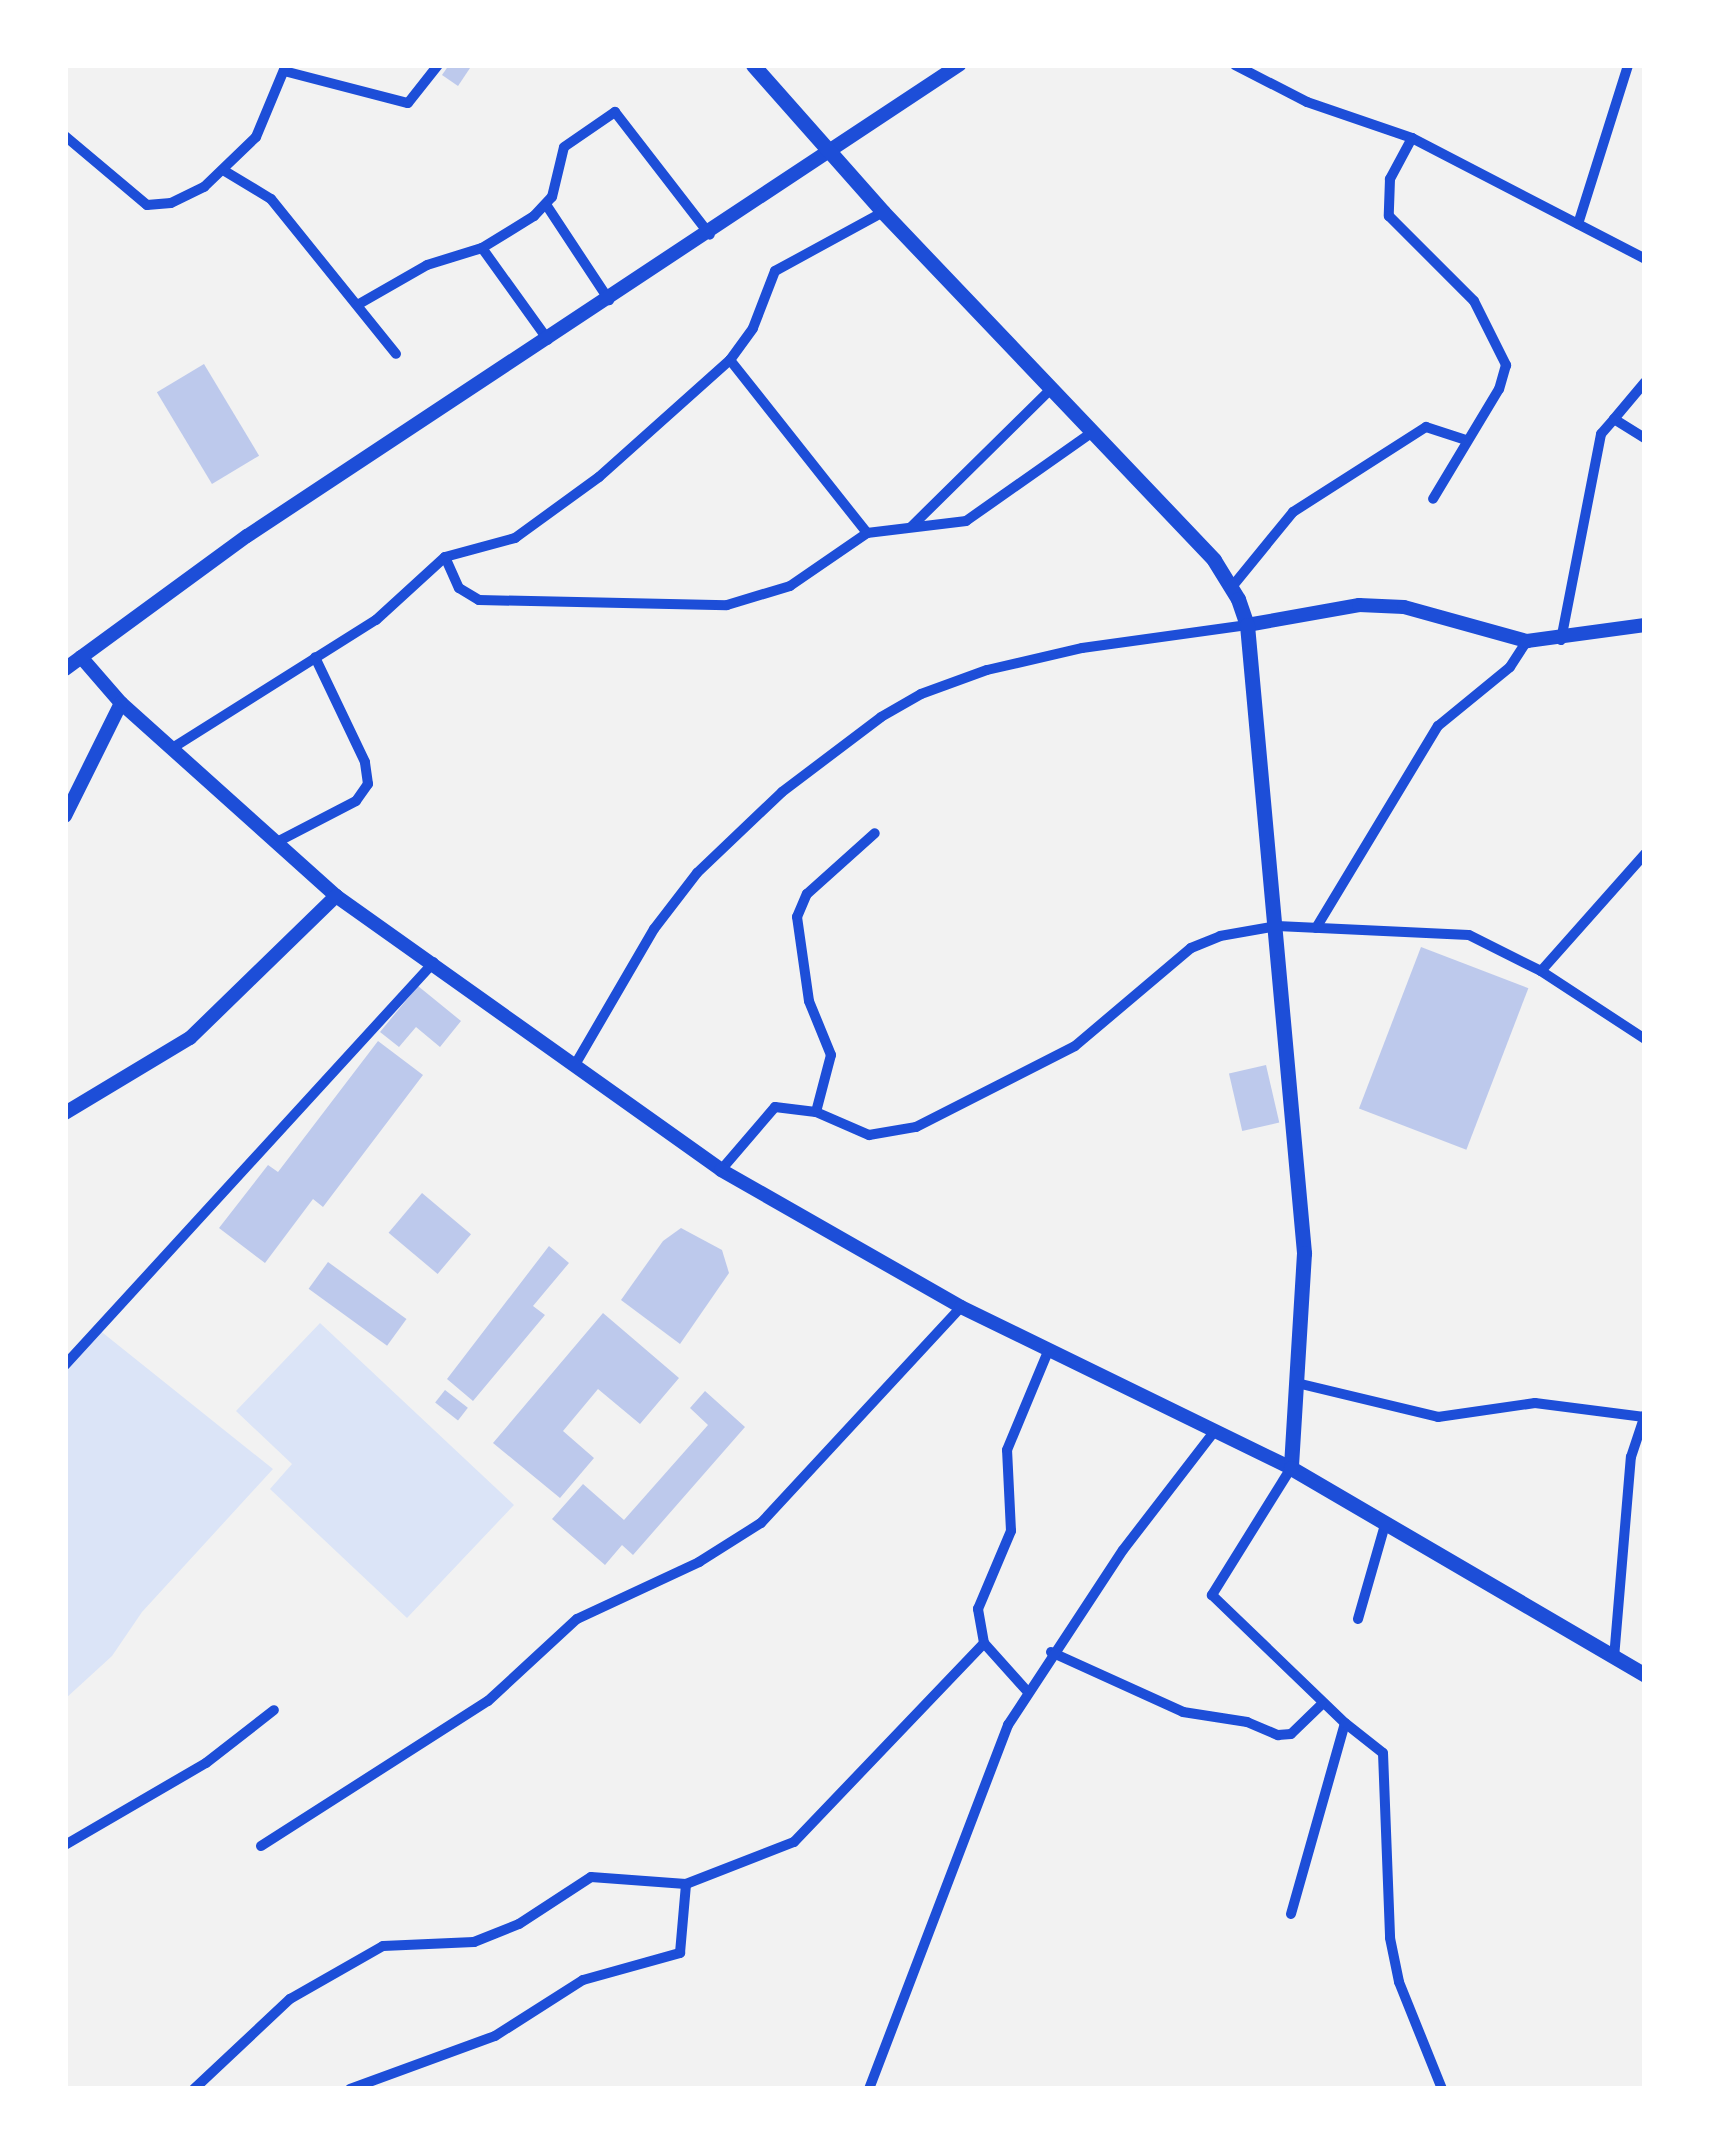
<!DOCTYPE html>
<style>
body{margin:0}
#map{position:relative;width:1710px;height:2154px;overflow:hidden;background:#f2f2f2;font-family:"DM Sans",sans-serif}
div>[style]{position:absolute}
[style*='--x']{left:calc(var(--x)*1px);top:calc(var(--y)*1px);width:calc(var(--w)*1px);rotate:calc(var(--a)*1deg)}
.green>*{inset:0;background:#dbe4f7}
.building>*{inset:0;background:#bdc9ec;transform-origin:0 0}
.minor>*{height:10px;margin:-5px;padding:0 5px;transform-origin:5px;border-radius:5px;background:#1d4ed8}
.tertiary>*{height:14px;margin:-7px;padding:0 7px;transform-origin:7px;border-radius:7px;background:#1d4ed8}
.secondary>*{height:15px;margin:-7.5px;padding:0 7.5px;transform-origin:7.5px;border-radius:7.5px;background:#1d4ed8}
span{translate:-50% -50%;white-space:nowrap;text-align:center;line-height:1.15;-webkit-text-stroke:8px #fff;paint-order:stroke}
.frame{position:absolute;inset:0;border:68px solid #fff;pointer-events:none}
</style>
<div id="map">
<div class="green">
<div style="clip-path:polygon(320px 1323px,514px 1505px,407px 1618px,270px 1489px,292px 1464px,236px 1411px)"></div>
<div style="clip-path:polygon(98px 1329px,273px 1469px,142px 1612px,112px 1656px,65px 1699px,65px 1367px)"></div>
</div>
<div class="building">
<div style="clip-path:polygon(449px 65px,472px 65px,458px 86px,442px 75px)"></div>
<div style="left:204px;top:364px;width:107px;height:55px;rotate:59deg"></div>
<div style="left:1421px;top:947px;width:115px;height:173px;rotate:21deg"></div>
<div style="clip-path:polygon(418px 986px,461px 1021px,440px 1047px,416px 1027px,399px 1047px,380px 1032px)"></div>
<div style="clip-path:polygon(378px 1041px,423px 1075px,323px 1207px,313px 1199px,265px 1263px,219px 1228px,268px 1165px,278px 1172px)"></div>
<div style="left:1266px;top:1065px;width:59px;height:38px;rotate:77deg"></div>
<div style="left:422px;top:1193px;width:64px;height:52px;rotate:40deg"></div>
<div style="clip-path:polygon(681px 1228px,722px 1250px,729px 1273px,680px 1344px,621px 1300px,663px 1241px)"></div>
<div style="clip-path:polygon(549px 1246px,569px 1263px,533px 1306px,545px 1315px,473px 1401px,447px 1379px)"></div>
<div style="left:328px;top:1262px;width:97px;height:33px;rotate:36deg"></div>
<div style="clip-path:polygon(603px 1313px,679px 1378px,640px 1424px,598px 1389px,563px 1431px,594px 1458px,560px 1498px,493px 1443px)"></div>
<div style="left:445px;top:1390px;width:29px;height:16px;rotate:38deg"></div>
<div style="clip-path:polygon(705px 1391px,745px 1427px,633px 1555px,622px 1545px,605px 1565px,552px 1519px,583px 1484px,624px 1520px,708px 1425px,690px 1408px)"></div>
</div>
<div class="minor">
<div style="--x:1235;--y:65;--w:81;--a:27.2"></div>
<div style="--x:1307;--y:102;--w:111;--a:18.9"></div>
<div style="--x:1412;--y:138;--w:263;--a:27.4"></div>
<div style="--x:284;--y:71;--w:128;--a:14.5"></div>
<div style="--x:408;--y:103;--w:48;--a:-51.7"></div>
<div style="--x:65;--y:136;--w:107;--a:40.1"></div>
<div style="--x:147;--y:205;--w:24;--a:-5"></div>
<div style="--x:171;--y:203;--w:37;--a:-26"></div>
<div style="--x:204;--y:187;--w:72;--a:-43.9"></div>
<div style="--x:256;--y:137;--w:78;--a:-67.4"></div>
<div style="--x:1412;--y:138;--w:47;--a:118.2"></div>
<div style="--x:1390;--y:179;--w:37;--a:92"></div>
<div style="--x:1389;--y:216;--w:120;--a:45"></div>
<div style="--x:1474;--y:301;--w:72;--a:63.4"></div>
<div style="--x:1506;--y:365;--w:25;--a:106"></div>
<div style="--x:1499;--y:389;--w:128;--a:121"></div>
<div style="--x:223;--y:170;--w:56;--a:31.1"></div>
<div style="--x:271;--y:199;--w:199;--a:51.1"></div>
<div style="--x:547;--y:206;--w:113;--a:56.6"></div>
<div style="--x:1578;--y:224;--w:167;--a:-72.5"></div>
<div style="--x:482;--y:248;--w:113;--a:54.3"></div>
<div style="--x:359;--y:304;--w:78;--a:-29.8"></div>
<div style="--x:427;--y:265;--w:58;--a:-17.2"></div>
<div style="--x:482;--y:248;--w:61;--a:-31.6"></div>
<div style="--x:534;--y:216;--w:26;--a:-47"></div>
<div style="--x:552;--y:197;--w:51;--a:-76.5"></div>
<div style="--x:564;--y:147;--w:62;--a:-34.5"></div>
<div style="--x:615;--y:112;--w:155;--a:52.3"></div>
<div style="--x:730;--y:360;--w:221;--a:51.6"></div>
<div style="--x:1614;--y:419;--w:48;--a:-50"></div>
<div style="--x:911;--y:527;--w:198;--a:-44.6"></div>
<div style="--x:445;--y:557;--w:34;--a:66"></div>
<div style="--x:459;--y:588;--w:23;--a:31"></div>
<div style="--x:479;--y:600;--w:248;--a:1.2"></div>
<div style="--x:727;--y:605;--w:66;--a:-16.8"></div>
<div style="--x:790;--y:586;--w:93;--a:-34.5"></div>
<div style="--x:867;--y:533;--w:100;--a:-6.9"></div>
<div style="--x:966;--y:521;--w:151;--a:-35.1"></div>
<div style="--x:1231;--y:588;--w:98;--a:-50.8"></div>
<div style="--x:1293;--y:512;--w:158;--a:-32.6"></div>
<div style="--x:1426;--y:427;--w:42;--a:18"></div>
<div style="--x:1561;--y:640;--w:210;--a:-79"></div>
<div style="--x:1601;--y:434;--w:20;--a:-49"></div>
<div style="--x:1614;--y:419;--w:36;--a:32"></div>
<div style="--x:174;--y:747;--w:239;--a:-32.2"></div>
<div style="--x:376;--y:620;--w:93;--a:-42.4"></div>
<div style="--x:445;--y:557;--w:73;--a:-15.2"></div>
<div style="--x:515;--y:538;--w:104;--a:-36"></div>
<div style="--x:599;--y:477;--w:176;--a:-41.8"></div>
<div style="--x:730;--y:360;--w:39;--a:-54"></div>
<div style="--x:753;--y:328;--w:61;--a:-68.9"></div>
<div style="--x:775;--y:271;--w:123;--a:-28.6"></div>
<div style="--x:277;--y:842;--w:89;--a:-27.4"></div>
<div style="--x:356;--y:801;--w:21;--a:-55"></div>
<div style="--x:368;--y:784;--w:22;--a:-98"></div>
<div style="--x:365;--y:762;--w:116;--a:-115.5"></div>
<div style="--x:1316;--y:928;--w:236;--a:-58.9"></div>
<div style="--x:1438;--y:726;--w:93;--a:-39.3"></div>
<div style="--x:1510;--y:667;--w:31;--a:-57"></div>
<div style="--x:1541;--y:971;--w:157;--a:-48.4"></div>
<div style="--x:576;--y:1063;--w:155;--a:-59.8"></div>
<div style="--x:654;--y:929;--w:71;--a:-52.5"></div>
<div style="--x:697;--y:873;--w:117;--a:-43.6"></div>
<div style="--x:782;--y:792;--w:124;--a:-37.1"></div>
<div style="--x:881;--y:717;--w:46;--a:-29.9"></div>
<div style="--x:921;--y:694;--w:70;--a:-20"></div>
<div style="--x:987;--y:670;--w:98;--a:-13"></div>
<div style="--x:1082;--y:648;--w:167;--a:-7.9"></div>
<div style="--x:816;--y:1112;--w:59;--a:-75.3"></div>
<div style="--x:831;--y:1055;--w:58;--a:-112.2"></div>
<div style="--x:809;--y:1001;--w:85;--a:-98.1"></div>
<div style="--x:797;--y:917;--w:25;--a:-67"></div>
<div style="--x:807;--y:894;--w:91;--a:-41.9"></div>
<div style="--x:721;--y:1170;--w:83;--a:-49.4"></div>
<div style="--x:775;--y:1107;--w:41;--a:7"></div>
<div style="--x:816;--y:1112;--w:58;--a:23.5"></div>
<div style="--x:869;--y:1135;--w:48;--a:-9.7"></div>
<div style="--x:916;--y:1127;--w:178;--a:-27"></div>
<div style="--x:1075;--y:1046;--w:152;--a:-40.2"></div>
<div style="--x:1191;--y:948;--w:31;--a:-22"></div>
<div style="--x:1220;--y:936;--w:58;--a:-10"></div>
<div style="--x:1277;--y:926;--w:192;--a:2.7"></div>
<div style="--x:1469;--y:935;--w:80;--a:26.6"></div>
<div style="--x:1541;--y:971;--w:124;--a:33.2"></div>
<div style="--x:65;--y:1365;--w:546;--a:-47.52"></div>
<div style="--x:1301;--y:1384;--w:141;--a:13.5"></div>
<div style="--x:1438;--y:1417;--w:98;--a:-8.2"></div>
<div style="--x:1535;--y:1403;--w:110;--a:7.3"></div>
<div style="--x:1291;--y:1468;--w:150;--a:121.9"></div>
<div style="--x:1212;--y:1595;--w:185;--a:43.9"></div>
<div style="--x:1358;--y:1619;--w:98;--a:-74"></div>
<div style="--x:1051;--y:1652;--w:145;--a:24.4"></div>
<div style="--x:1183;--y:1712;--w:65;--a:8.9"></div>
<div style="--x:1247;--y:1722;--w:34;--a:23"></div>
<div style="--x:1278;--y:1735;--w:13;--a:-4"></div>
<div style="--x:1291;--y:1734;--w:43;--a:-44.1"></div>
<div style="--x:1614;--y:1658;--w:202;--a:-85.2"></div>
<div style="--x:1631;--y:1457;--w:44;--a:-71.6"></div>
<div style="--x:1027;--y:1691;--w:64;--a:-131.9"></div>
<div style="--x:984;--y:1643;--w:35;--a:-100"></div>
<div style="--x:978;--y:1609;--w:85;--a:-67.1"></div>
<div style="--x:1011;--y:1531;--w:81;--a:-92.8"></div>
<div style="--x:1007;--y:1450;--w:109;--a:-67.4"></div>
<div style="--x:65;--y:1845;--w:163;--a:-30.2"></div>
<div style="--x:206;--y:1763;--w:86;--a:-37.9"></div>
<div style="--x:261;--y:1846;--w:269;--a:-32.6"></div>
<div style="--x:488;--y:1701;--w:121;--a:-42.7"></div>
<div style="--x:577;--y:1619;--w:135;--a:-25"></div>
<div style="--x:699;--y:1562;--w:73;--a:-32.2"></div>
<div style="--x:761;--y:1523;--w:294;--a:-47.2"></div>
<div style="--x:1291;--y:1914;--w:198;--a:-74.2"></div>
<div style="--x:1345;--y:1723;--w:48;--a:38.3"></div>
<div style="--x:1383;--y:1753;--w:185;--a:87.8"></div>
<div style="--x:1390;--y:1938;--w:45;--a:78.4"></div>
<div style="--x:1399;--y:1982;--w:115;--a:68.1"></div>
<div style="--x:194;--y:2089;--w:132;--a:-43.2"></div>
<div style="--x:290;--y:1999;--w:107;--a:-29.7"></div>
<div style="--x:383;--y:1946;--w:91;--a:-2.5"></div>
<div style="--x:474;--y:1942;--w:48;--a:-21.8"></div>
<div style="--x:519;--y:1924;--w:86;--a:-33.1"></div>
<div style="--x:591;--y:1877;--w:95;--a:4.2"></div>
<div style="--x:686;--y:1884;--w:116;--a:-21.3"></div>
<div style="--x:794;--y:1842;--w:275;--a:-46.3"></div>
<div style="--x:350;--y:2089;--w:154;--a:-20.1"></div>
<div style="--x:495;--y:2036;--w:104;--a:-32.5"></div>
<div style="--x:583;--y:1980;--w:101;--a:-15.6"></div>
<div style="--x:680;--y:1953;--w:69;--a:-85"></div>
<div style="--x:869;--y:2089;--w:390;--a:-69.1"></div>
<div style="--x:1008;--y:1725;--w:209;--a:-56.7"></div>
<div style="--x:1123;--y:1550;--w:149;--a:-52.4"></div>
</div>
<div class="tertiary">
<div style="--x:1247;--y:625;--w:114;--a:-10.1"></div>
<div style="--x:1359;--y:605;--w:45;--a:2.5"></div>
<div style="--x:1404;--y:607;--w:128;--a:15.5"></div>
<div style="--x:1527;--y:641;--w:119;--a:-7.7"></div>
<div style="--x:81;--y:657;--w:61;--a:49"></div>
<div style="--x:121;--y:703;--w:289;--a:41.9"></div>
<div style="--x:336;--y:896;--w:473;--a:35.4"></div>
<div style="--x:721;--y:1170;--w:276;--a:29.7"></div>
<div style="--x:961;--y:1307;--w:367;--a:26"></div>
<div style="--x:65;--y:669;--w:225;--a:-36.2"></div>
<div style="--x:247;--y:536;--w:854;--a:-33.49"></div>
<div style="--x:65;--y:816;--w:126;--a:-63.6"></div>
<div style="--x:65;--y:1113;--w:146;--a:-31"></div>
<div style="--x:190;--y:1038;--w:204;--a:-44.2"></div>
</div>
<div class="secondary">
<div style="--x:753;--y:65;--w:196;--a:48.5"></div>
<div style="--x:883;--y:212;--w:480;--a:46.4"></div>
<div style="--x:1214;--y:560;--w:46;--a:58.4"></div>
<div style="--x:1238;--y:599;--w:28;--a:71"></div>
<div style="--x:1247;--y:625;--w:631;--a:84.81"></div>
<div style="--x:1304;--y:1253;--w:215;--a:93.5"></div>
<div style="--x:1291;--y:1468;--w:410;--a:30.3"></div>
</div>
<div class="frame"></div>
</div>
